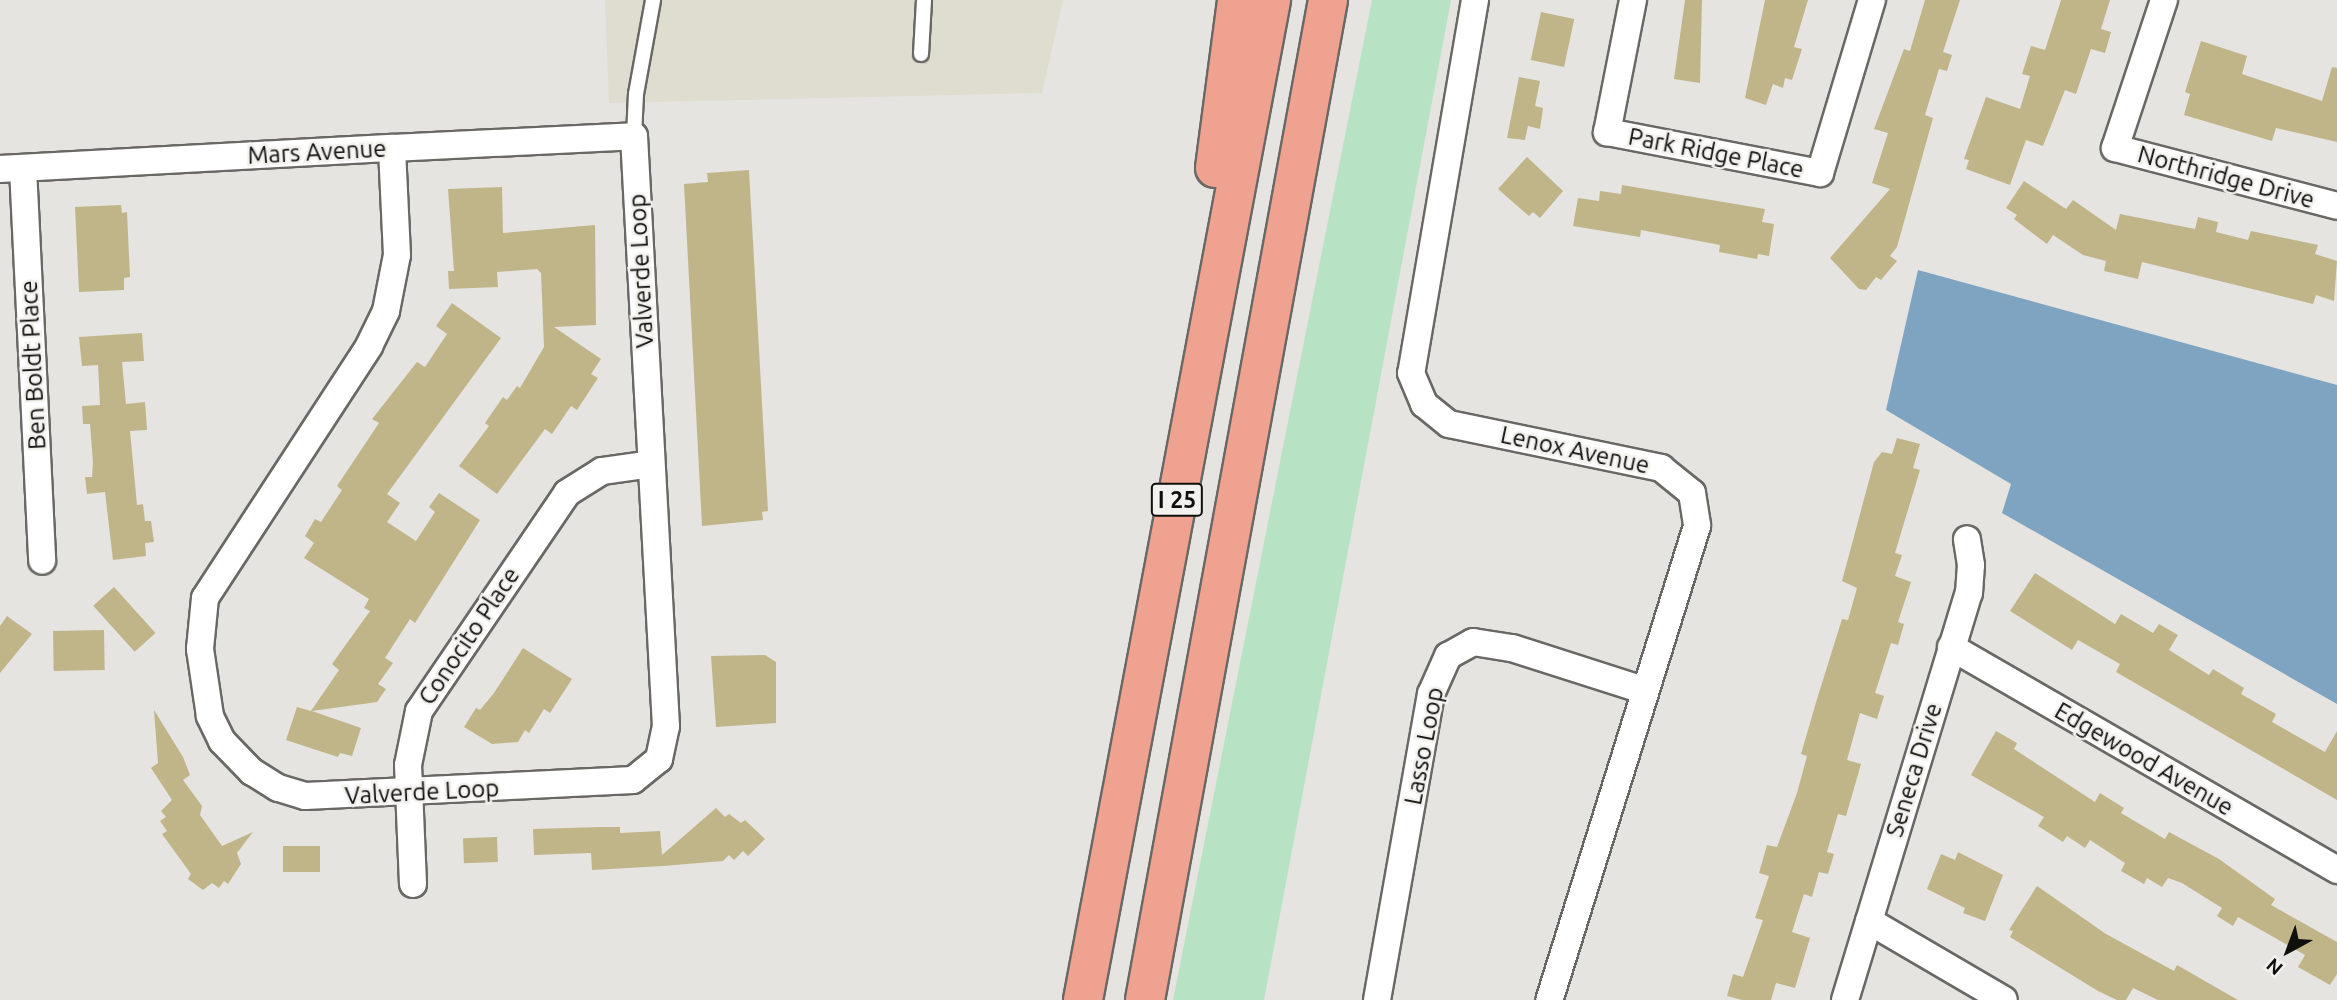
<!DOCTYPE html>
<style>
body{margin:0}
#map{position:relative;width:2337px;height:1000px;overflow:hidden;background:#e5e4e0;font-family:Ubuntu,sans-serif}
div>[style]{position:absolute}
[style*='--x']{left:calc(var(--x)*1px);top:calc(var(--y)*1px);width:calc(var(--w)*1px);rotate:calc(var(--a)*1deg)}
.built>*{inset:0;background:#dfdcd0}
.green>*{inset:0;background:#b8e2c4}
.water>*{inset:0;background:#7fa4c2}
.building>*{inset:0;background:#c0b589;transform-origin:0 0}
.roads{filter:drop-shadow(2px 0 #696864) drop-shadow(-2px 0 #696864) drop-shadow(0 2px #696864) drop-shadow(0 -2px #696864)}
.service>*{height:14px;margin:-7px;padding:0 7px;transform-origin:7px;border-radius:7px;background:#fff}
.minor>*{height:26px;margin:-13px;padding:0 13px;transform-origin:13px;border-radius:13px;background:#fff}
.motorway>*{height:38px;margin:-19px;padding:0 19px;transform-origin:19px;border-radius:19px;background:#f0a291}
span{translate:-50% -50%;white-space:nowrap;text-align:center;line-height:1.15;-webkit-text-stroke:5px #f2f1ed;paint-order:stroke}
.shield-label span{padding:2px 5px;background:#f2f1ed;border:2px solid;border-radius:5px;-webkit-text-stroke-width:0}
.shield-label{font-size:23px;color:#0f0f0d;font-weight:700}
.street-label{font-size:24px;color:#0f0f0d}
.north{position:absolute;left:2253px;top:916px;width:70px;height:70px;-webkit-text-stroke:5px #f2f1ed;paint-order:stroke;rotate:221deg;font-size:19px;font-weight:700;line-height:28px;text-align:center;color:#0f0f0d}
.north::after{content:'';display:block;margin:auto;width:24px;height:32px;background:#0f0f0d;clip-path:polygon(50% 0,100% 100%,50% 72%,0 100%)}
</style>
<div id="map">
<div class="built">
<div style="clip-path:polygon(605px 0,1063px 0,1042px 93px,609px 103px)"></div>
</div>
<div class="green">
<div style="clip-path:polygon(1372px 0,1451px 0,1264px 1000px,1173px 1000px)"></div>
</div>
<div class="water">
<div style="clip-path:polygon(1918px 270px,2337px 385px,2337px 704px,2002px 513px,2011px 484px,1886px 410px)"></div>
</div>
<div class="building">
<div style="clip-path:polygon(1685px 0,1702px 0,1700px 83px,1674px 79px)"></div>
<div style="clip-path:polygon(1765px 0,1808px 0,1794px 47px,1802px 49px,1792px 80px,1785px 78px,1783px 88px,1773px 84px,1766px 105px,1745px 98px)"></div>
<div style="clip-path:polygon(1925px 0,1960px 0,1943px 52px,1952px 55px,1947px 71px,1939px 69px,1925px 115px,1933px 118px,1897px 247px,1890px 256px,1897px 261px,1881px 280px,1876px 277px,1866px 290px,1859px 289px,1830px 258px,1890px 189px,1872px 183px,1888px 133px,1874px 129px,1904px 49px,1910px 51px)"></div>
<div style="clip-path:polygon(2061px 0,2110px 0,2101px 29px,2111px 32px,2105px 53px,2091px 49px,2076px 94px,2065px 90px,2043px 146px,2026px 140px,2010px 185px,1966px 169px,1969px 160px,1964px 159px,1986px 97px,2020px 109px,2030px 76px,2022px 74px,2031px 46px,2045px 50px)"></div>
<div style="left:1541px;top:12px;width:34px;height:49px;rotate:12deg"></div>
<div style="clip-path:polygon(2201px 41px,2247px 56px,2242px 74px,2322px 101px,2332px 67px,2337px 68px,2337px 142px,2276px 128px,2272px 141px,2184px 115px,2190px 94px,2185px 92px)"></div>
<div style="clip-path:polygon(1519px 77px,1540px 81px,1535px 106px,1543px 108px,1540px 129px,1528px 126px,1525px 140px,1507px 138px)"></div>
<div style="clip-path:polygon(1527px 157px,1563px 191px,1540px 218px,1533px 212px,1529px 216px,1498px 189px)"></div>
<div style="clip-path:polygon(749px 170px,768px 511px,762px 512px,763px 520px,702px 526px,684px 184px,708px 182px,707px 173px)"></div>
<div style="clip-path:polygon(2024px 181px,2066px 209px,2073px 200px,2116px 230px,2120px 214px,2195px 229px,2198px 217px,2218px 222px,2216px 232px,2248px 240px,2251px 231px,2318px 245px,2315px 254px,2337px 261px,2334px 301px,2316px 295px,2313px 304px,2142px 262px,2138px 279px,2104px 271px,2106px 261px,2083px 255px,2053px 235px,2047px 244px,2014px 219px,2017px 215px,2006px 208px)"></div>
<div style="clip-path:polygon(1622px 185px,1765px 209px,1762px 222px,1774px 224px,1769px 256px,1758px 254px,1757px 259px,1719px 252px,1720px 245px,1641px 230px,1640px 237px,1573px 226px,1578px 198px,1599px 201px,1600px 191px,1621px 194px)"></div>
<div style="clip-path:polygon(502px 187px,503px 233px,595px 225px,596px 325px,554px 327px,601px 359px,591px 374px,598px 378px,577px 410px,571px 406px,552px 434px,545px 429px,497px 494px,459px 466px,489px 426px,485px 423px,503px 397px,507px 400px,517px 386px,520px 388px,544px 347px,541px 273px,537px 269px,497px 272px,498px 287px,449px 289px,448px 271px,454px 271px,448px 189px)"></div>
<div style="clip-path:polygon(121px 205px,122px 213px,127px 212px,130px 277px,124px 278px,124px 290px,79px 292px,75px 207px)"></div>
<div style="clip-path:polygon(452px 303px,501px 338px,387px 494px,400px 503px,387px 522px,416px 541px,435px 512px,429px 507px,439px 493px,480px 520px,415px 623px,410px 619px,385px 658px,393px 663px,378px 684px,386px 689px,377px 702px,312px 711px,361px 728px,352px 756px,340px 753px,338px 757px,286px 740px,297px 707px,311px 711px,339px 670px,332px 664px,370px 611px,364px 608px,369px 599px,304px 558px,314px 543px,305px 536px,315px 519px,321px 522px,342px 490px,337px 486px,379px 423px,372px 419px,417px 362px,425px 367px,447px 334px,436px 326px)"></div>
<div style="clip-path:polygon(142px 333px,144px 361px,122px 362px,126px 404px,145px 402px,147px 430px,130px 431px,137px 505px,143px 504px,145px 521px,151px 521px,154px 542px,145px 543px,146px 556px,113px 560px,105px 492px,87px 494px,85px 477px,92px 477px,93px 462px,90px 424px,83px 424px,82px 406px,100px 405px,98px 365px,82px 366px,79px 337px)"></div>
<div style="clip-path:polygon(1897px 438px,1920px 444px,1913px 468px,1920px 470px,1895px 553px,1902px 555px,1895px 576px,1911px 582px,1898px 622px,1904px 624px,1898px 645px,1891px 643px,1875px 693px,1884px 696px,1877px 719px,1860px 713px,1847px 760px,1861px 764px,1846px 816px,1838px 814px,1827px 852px,1834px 854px,1828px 874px,1819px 872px,1812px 897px,1804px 894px,1792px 932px,1810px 938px,1795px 988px,1776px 983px,1771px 1000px,1742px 1000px,1727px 996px,1733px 974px,1743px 977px,1763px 920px,1755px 918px,1769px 876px,1759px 873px,1767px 845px,1777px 847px,1797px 793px,1807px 756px,1801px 754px,1817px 699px,1842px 619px,1848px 620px,1857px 588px,1842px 581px,1874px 462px,1882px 452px,1892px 454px)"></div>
<div style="clip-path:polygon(2035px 573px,2115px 624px,2121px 614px,2153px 633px,2159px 624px,2178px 635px,2169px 650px,2209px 675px,2213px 669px,2244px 688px,2241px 694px,2276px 714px,2272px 722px,2325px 752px,2337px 731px,2337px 800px,2116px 672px,2120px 664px,2078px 640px,2072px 650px,2010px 611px)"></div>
<div style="left:114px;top:587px;width:62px;height:28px;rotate:48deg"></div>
<div style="clip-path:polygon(7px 616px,32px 634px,0 673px,0 626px)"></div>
<div style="left:104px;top:630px;width:40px;height:51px;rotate:89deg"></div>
<div style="clip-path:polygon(523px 648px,572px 679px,550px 713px,544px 709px,529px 733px,525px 730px,518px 742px,492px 744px,464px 727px,476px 708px,480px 710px,494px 693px)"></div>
<div style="clip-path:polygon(765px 655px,776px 662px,776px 723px,716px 727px,711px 656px)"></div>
<div style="clip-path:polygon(154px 710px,183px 757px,190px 775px,183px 780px,202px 806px,200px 815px,222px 846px,253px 832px,237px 853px,241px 864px,228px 884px,224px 881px,219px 888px,212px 883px,203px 890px,188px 879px,191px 874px,162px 834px,167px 831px,160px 821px,166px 817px,161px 811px,172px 800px,151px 768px,158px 763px)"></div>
<div style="clip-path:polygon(1996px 731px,2017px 743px,2014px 749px,2095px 802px,2100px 793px,2124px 808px,2121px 813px,2165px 839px,2169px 832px,2219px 859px,2275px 899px,2271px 905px,2337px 942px,2337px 974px,2330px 985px,2298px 967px,2305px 955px,2238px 917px,2233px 926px,2217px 916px,2222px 908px,2182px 883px,2168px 878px,2162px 887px,2147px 878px,2144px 884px,2121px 871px,2125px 863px,2090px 840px,2085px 848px,2067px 836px,2063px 842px,2038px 826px,2044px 817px,1971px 775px)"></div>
<div style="clip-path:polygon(716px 808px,725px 817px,729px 814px,741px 823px,745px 820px,765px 839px,748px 856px,743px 851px,734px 860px,729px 855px,723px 861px,663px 866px,592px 870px,591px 853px,534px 855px,533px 829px,601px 827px,620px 827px,620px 833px,660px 831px,662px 855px)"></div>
<div style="left:497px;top:837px;width:25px;height:34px;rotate:88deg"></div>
<div style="left:283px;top:846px;width:37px;height:26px"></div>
<div style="clip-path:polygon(1958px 852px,2003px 875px,1985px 921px,1963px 913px,1965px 908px,1927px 889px,1941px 854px,1955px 860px)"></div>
<div style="clip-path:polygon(2037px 886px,2106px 934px,2174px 971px,2177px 965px,2238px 1000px,2158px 1000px,2133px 988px,2126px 1000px,2117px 1000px,2098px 991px,2010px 937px,2013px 931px,2009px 930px)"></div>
</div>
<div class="roads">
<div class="service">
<div style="--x:921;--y:54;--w:54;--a:-86.8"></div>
<div style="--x:634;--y:136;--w:42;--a:-87.3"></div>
<div style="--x:636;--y:94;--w:96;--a:-79.7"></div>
</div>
<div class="minor">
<div style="--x:1475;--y:0;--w:378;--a:99.7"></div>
<div style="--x:1411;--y:373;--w:34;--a:67"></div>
<div style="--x:1424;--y:404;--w:32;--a:39"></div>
<div style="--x:1449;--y:424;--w:217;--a:11.7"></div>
<div style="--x:1661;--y:468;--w:40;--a:39"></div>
<div style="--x:1692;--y:493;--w:33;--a:81"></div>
<div style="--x:1697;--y:526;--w:497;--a:107.3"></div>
<div style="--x:1633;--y:0;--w:135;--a:101.1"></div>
<div style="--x:1607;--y:132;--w:217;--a:10.9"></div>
<div style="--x:1820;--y:173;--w:181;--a:-73.3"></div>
<div style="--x:2164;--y:0;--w:156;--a:108.3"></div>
<div style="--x:2115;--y:148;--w:229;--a:14.6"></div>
<div style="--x:23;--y:168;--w:393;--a:87.2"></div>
<div style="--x:0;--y:169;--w:393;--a:-3.1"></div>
<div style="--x:392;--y:148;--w:242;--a:-2.8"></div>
<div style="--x:634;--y:136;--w:591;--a:86.9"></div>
<div style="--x:666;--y:726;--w:34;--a:102"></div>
<div style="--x:659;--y:759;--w:33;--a:141"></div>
<div style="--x:633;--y:780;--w:328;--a:177.2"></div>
<div style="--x:305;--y:796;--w:28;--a:-163"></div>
<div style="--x:278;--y:788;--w:31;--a:-148"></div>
<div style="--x:252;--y:772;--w:43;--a:-134.1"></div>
<div style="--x:222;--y:741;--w:28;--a:-116"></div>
<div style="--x:210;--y:716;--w:68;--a:-98.5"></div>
<div style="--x:200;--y:649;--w:51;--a:-84.4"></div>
<div style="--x:205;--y:598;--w:301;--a:-56.9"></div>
<div style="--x:369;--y:346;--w:39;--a:-64"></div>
<div style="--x:386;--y:311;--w:57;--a:-78.9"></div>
<div style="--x:397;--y:255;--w:107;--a:-92.7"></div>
<div style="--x:1951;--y:647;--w:446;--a:30"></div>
<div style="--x:413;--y:884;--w:119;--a:-92.4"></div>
<div style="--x:408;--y:765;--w:55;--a:-78.5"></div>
<div style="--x:419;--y:711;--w:263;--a:-55.8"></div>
<div style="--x:567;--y:493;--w:41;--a:-32.2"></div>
<div style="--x:602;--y:471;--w:49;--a:-8.1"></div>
<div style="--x:1869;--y:921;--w:156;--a:30.3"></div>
<div style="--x:1377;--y:1000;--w:311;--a:-80"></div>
<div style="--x:1431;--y:694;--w:42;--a:-65.9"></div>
<div style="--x:1448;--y:656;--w:29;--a:-29"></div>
<div style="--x:1473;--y:642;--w:39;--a:9"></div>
<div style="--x:1512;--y:648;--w:139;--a:17.7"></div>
<div style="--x:1845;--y:1000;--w:425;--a:-73.1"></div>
<div style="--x:1969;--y:593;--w:28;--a:-86"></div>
<div style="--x:1971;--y:565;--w:26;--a:-99"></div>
</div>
<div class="motorway">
<div style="--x:1215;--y:168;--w:169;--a:-82.5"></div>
<div style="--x:1083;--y:1000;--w:1018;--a:-79.35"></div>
<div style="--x:1145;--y:1000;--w:1017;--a:-79.63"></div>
</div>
</div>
<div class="shield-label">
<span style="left:1177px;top:500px">I 25</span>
</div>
<div class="street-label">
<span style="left:317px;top:152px;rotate:-3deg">Mars Avenue</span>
<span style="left:1716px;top:153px;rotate:11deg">Park Ridge Place</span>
<span style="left:2226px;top:177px;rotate:15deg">Northridge Drive</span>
<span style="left:641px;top:271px;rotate:-93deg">Valverde Loop</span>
<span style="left:33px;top:365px;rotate:-93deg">Ben Boldt Place</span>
<span style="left:1575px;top:450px;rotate:12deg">Lenox Avenue</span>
<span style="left:469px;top:636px;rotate:-56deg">Conocito Place</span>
<span style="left:1424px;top:746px;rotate:-79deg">Lasso Loop</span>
<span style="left:2144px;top:759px;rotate:30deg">Edgewood Avenue</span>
<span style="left:1914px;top:770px;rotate:-73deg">Seneca Drive</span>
<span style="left:422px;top:792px;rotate:-3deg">Valverde Loop</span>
</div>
<div class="north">N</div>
</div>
